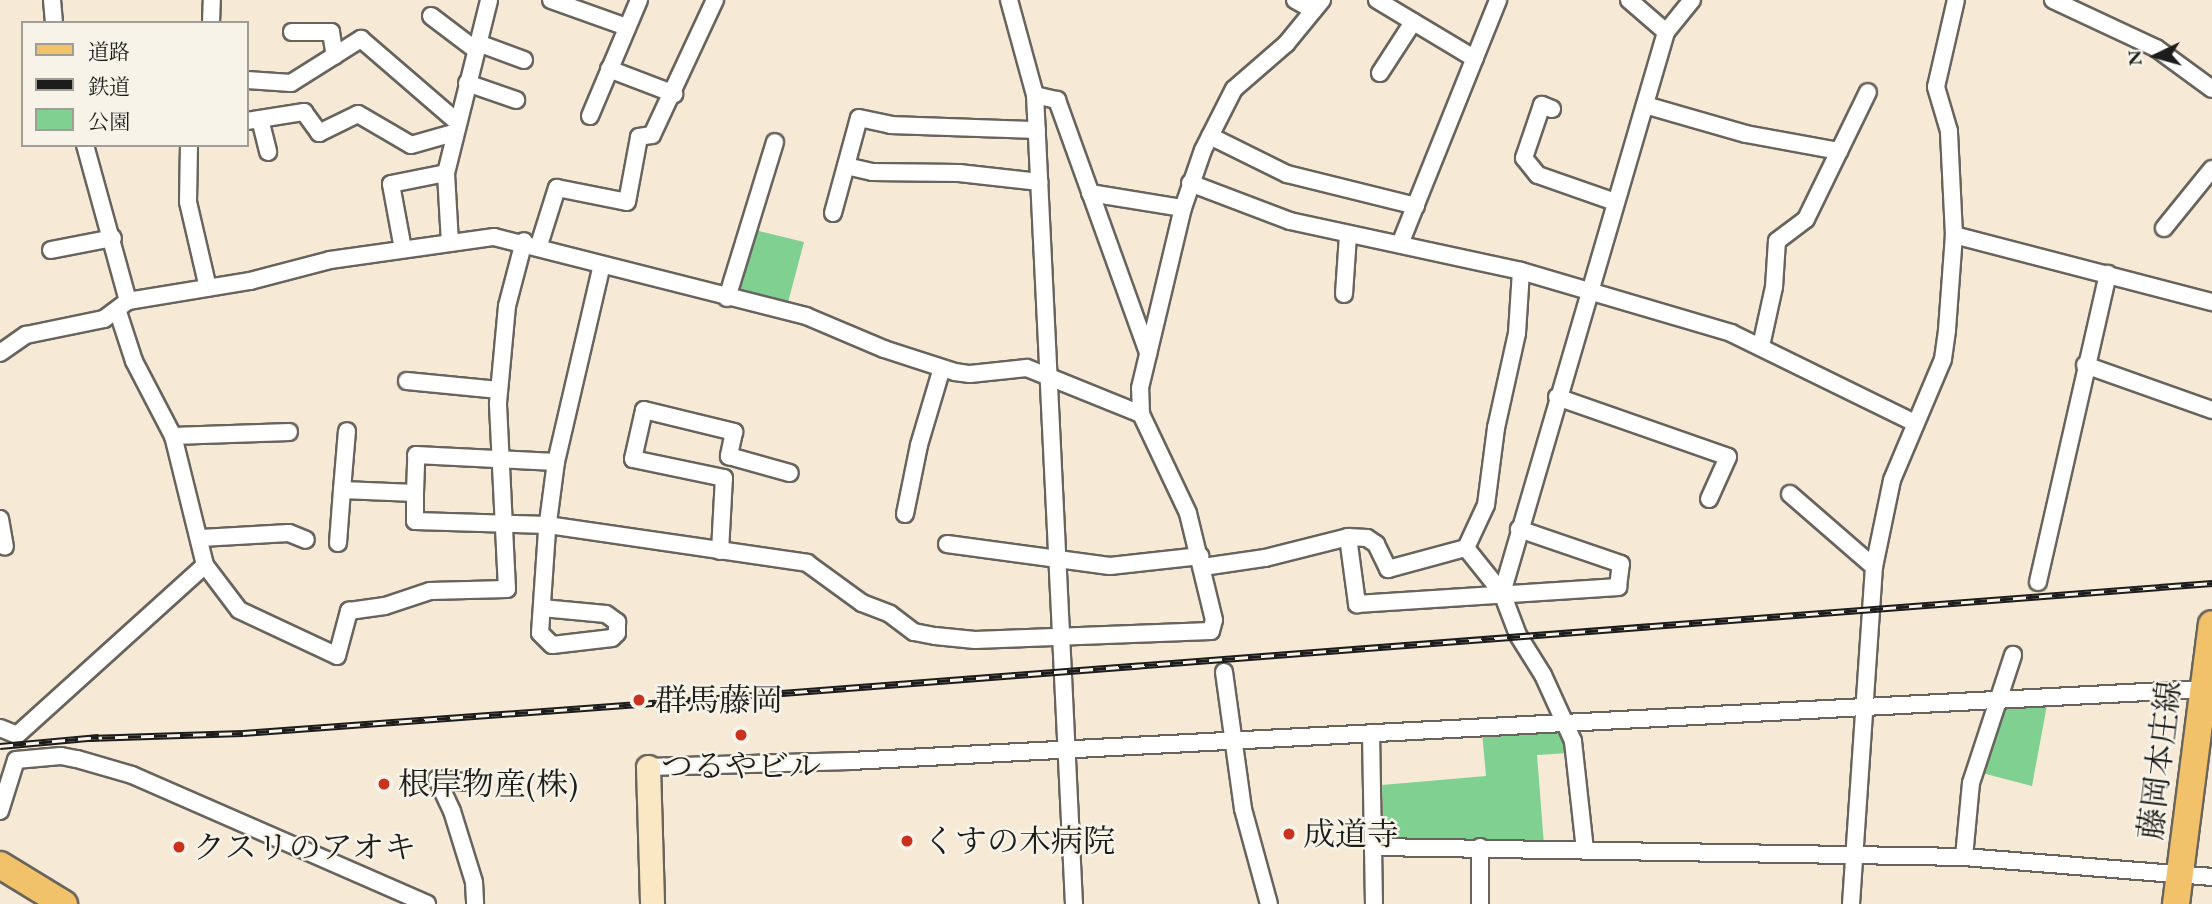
<!DOCTYPE html>
<meta charset="utf-8">
<style>
body{margin:0}
#map{position:relative;width:2212px;height:904px;overflow:hidden;background:#f6e9d6;font-family:"EB Garamond","Noto Serif JP",serif}
div>[style]{position:absolute}
[style*='--x']{left:calc(var(--x)*1px);top:calc(var(--y)*1px);width:calc(var(--w)*1px);rotate:calc(var(--a)*1deg)}
.green>*{inset:0;background:#7fd091}
.roads{filter:drop-shadow(2px 0 #68645d) drop-shadow(-2px 0 #68645d) drop-shadow(0 2px #68645d) drop-shadow(0 -2px #68645d)}
.street>*{height:16px;margin:-8px;padding:0 8px;transform-origin:8px;border-radius:8px;background:#fff}
.secondary>*{height:23px;margin:-11.5px;padding:0 11.5px;transform-origin:11.5px;border-radius:11.5px;background:#fae7c3}
.primary>*{height:26px;margin:-13px;padding:0 13px;transform-origin:13px;border-radius:13px;background:#f2c26a}
.rail>*{height:7px;margin-top:-3.5px;transform-origin:0;background:repeating-linear-gradient(90deg,#f7f3e8 0 13px,#1c1c1c 0 26px);box-sizing:border-box;border-block:2px solid #1c1c1c}
.dots>*{width:19px;height:19px;translate:-50% -50%;box-sizing:border-box;border:4px solid #f7f3e8;border-radius:50%}
span{translate:-50% -50%;white-space:nowrap;text-align:center;line-height:1.15;-webkit-text-stroke:5px #f7f3e8;paint-order:stroke}
.poi-label{font-size:32px;color:#1c1c1c}
.left{translate:0 -50%;text-align:left}
.street-label{font-size:32px;color:#1c1c1c}
.legend{position:absolute;left:21px;top:21px;width:228px;height:126px;box-sizing:border-box;background:#f7f3e8;border:2px solid #9f9d96;margin:0;padding:9px 12px;list-style:none;font-size:21px;color:#1c1c1c}
.legend li{display:flex;align-items:center;gap:14px;height:35px}
.legend b{width:35px;border:2px solid #9f9d96}
.north{position:absolute;left:2121px;top:21px;width:70px;height:70px;-webkit-text-stroke:5px #f7f3e8;paint-order:stroke;rotate:265deg;font-size:19px;font-weight:700;line-height:28px;text-align:center;color:#1c1c1c}
.north::after{content:'';display:block;margin:auto;width:24px;height:32px;background:#1c1c1c;clip-path:polygon(50% 0,100% 100%,50% 72%,0 100%)}
</style>
<div id="map">
<div class="green">
<div style="clip-path:polygon(755px 230px,804px 242px,787px 306px,740px 295px,736px 289px)"></div>
<div style="clip-path:polygon(2047px 705px,2032px 786px,1982px 773px,2003px 708px)"></div>
<div style="clip-path:polygon(1560px 727px,1569px 753px,1537px 755px,1544px 845px,1384px 843px,1382px 785px,1486px 776px,1482px 732px)"></div>
</div>
<div class="roads">
<div class="street">
<div style="--x:52;--y:0;--w:23;--a:85"></div>
<div style="--x:551;--y:0;--w:81;--a:19.6"></div>
<div style="--x:1009;--y:0;--w:98;--a:74.7"></div>
<div style="--x:1035;--y:95;--w:810;--a:87.24"></div>
<div style="--x:1295;--y:0;--w:21;--a:29"></div>
<div style="--x:1377;--y:0;--w:114;--a:31"></div>
<div style="--x:2053;--y:0;--w:114;--a:25"></div>
<div style="--x:2156;--y:48;--w:69;--a:36.2"></div>
<div style="--x:431;--y:16;--w:56;--a:37.1"></div>
<div style="--x:211;--y:23;--w:23;--a:-88"></div>
<div style="--x:292;--y:32;--w:39;--a:0"></div>
<div style="--x:331;--y:32;--w:24;--a:81"></div>
<div style="--x:1666;--y:32;--w:41;--a:-50.9"></div>
<div style="--x:478;--y:43;--w:49;--a:20.3"></div>
<div style="--x:609;--y:69;--w:70;--a:21"></div>
<div style="--x:1380;--y:73;--w:61;--a:-57.1"></div>
<div style="--x:247;--y:80;--w:44;--a:3.9"></div>
<div style="--x:291;--y:83;--w:83;--a:-32.2"></div>
<div style="--x:361;--y:39;--w:125;--a:40.8"></div>
<div style="--x:467;--y:83;--w:52;--a:19.1"></div>
<div style="--x:1035;--y:95;--w:23;--a:13"></div>
<div style="--x:1057;--y:100;--w:269;--a:70.2"></div>
<div style="--x:1645;--y:105;--w:105;--a:16"></div>
<div style="--x:1746;--y:134;--w:95;--a:10.4"></div>
<div style="--x:1552;--y:109;--w:11;--a:-158"></div>
<div style="--x:1542;--y:105;--w:56;--a:108.8"></div>
<div style="--x:1524;--y:158;--w:22;--a:51"></div>
<div style="--x:1538;--y:175;--w:82;--a:19.3"></div>
<div style="--x:590;--y:116;--w:126;--a:-67.1"></div>
<div style="--x:260;--y:119;--w:34;--a:76"></div>
<div style="--x:247;--y:121;--w:58;--a:-9"></div>
<div style="--x:304;--y:112;--w:26;--a:54"></div>
<div style="--x:319;--y:133;--w:43;--a:-26"></div>
<div style="--x:358;--y:114;--w:61;--a:30.3"></div>
<div style="--x:411;--y:145;--w:44;--a:-15.9"></div>
<div style="--x:1210;--y:136;--w:86;--a:26.3"></div>
<div style="--x:1287;--y:174;--w:133;--a:13.9"></div>
<div style="--x:85;--y:145;--w:162;--a:74.6"></div>
<div style="--x:189;--y:145;--w:57;--a:91"></div>
<div style="--x:188;--y:202;--w:88;--a:76.9"></div>
<div style="--x:846;--y:166;--w:27;--a:13"></div>
<div style="--x:872;--y:172;--w:87;--a:0.7"></div>
<div style="--x:959;--y:173;--w:81;--a:6.4"></div>
<div style="--x:1190;--y:183;--w:107;--a:20.8"></div>
<div style="--x:1290;--y:221;--w:236;--a:12.2"></div>
<div style="--x:1521;--y:271;--w:219;--a:16.4"></div>
<div style="--x:1731;--y:333;--w:205;--a:26.1"></div>
<div style="--x:1090;--y:193;--w:94;--a:9.2"></div>
<div style="--x:833;--y:213;--w:98;--a:-74.7"></div>
<div style="--x:859;--y:118;--w:33;--a:12"></div>
<div style="--x:891;--y:125;--w:146;--a:2"></div>
<div style="--x:2164;--y:228;--w:76;--a:-50.9"></div>
<div style="--x:1954;--y:235;--w:267;--a:14.6"></div>
<div style="--x:450;--y:243;--w:70;--a:-93.3"></div>
<div style="--x:446;--y:173;--w:178;--a:-76"></div>
<div style="--x:1400;--y:244;--w:263;--a:-68.1"></div>
<div style="--x:539;--y:245;--w:60;--a:-72.5"></div>
<div style="--x:557;--y:188;--w:71;--a:11.3"></div>
<div style="--x:627;--y:202;--w:66;--a:-79.5"></div>
<div style="--x:639;--y:137;--w:13;--a:-9"></div>
<div style="--x:652;--y:135;--w:149;--a:-65"></div>
<div style="--x:403;--y:249;--w:66;--a:-100.5"></div>
<div style="--x:391;--y:184;--w:56;--a:-11.3"></div>
<div style="--x:51;--y:250;--w:63;--a:-11"></div>
<div style="--x:1344;--y:294;--w:58;--a:-86.1"></div>
<div style="--x:727;--y:298;--w:163;--a:-72.9"></div>
<div style="--x:1761;--y:346;--w:60;--a:-77.6"></div>
<div style="--x:1774;--y:287;--w:46;--a:-86.3"></div>
<div style="--x:1777;--y:241;--w:36;--a:-37"></div>
<div style="--x:1806;--y:219;--w:141;--a:-64"></div>
<div style="--x:0;--y:353;--w:32;--a:-35"></div>
<div style="--x:26;--y:335;--w:80;--a:-11.6"></div>
<div style="--x:104;--y:319;--w:30;--a:-37"></div>
<div style="--x:128;--y:301;--w:124;--a:-9.3"></div>
<div style="--x:250;--y:281;--w:83;--a:-14.7"></div>
<div style="--x:330;--y:260;--w:166;--a:-8"></div>
<div style="--x:494;--y:237;--w:322;--a:14.2"></div>
<div style="--x:806;--y:316;--w:85;--a:22.9"></div>
<div style="--x:884;--y:349;--w:75;--a:17.9"></div>
<div style="--x:955;--y:372;--w:15;--a:8"></div>
<div style="--x:970;--y:374;--w:57;--a:-6"></div>
<div style="--x:1027;--y:368;--w:123;--a:22"></div>
<div style="--x:2085;--y:365;--w:135;--a:19.5"></div>
<div style="--x:407;--y:381;--w:92;--a:5.6"></div>
<div style="--x:1557;--y:397;--w:181;--a:19.3"></div>
<div style="--x:1728;--y:457;--w:46;--a:114.3"></div>
<div style="--x:173;--y:436;--w:116;--a:-2"></div>
<div style="--x:342;--y:490;--w:59;--a:-85.2"></div>
<div style="--x:415;--y:493;--w:38;--a:-88"></div>
<div style="--x:416;--y:455;--w:140;--a:2.9"></div>
<div style="--x:1790;--y:494;--w:111;--a:41"></div>
<div style="--x:905;--y:514;--w:70;--a:-78.5"></div>
<div style="--x:919;--y:445;--w:80;--a:-73.4"></div>
<div style="--x:0;--y:519;--w:28;--a:80"></div>
<div style="--x:1348;--y:537;--w:68;--a:82.3"></div>
<div style="--x:1357;--y:604;--w:262;--a:-3.7"></div>
<div style="--x:1618;--y:587;--w:23;--a:-83"></div>
<div style="--x:1621;--y:564;--w:108;--a:-161.1"></div>
<div style="--x:201;--y:538;--w:88;--a:-3.3"></div>
<div style="--x:289;--y:533;--w:18;--a:22"></div>
<div style="--x:338;--y:543;--w:53;--a:-85.7"></div>
<div style="--x:342;--y:490;--w:73;--a:2.4"></div>
<div style="--x:415;--y:493;--w:28;--a:90"></div>
<div style="--x:415;--y:521;--w:133;--a:1.7"></div>
<div style="--x:548;--y:525;--w:262;--a:8.3"></div>
<div style="--x:807;--y:563;--w:68;--a:36"></div>
<div style="--x:862;--y:603;--w:30;--a:21"></div>
<div style="--x:890;--y:614;--w:30;--a:37"></div>
<div style="--x:914;--y:632;--w:21;--a:11"></div>
<div style="--x:935;--y:636;--w:40;--a:5.7"></div>
<div style="--x:975;--y:640;--w:236;--a:-2.2"></div>
<div style="--x:1211;--y:631;--w:11;--a:-75"></div>
<div style="--x:1214;--y:620;--w:110;--a:-103.7"></div>
<div style="--x:1188;--y:513;--w:110;--a:-115.4"></div>
<div style="--x:1141;--y:414;--w:26;--a:-92"></div>
<div style="--x:1140;--y:388;--w:185;--a:-76.6"></div>
<div style="--x:1183;--y:208;--w:61;--a:-71"></div>
<div style="--x:1203;--y:150;--w:68;--a:-63.1"></div>
<div style="--x:1234;--y:89;--w:69;--a:-40.9"></div>
<div style="--x:1286;--y:44;--w:57;--a:-50.7"></div>
<div style="--x:947;--y:544;--w:164;--a:7.7"></div>
<div style="--x:1110;--y:566;--w:91;--a:-6.3"></div>
<div style="--x:1466;--y:548;--w:58;--a:51.3"></div>
<div style="--x:720;--y:551;--w:73;--a:-86.9"></div>
<div style="--x:724;--y:478;--w:93;--a:-168.2"></div>
<div style="--x:633;--y:459;--w:50;--a:-77.3"></div>
<div style="--x:644;--y:410;--w:93;--a:13.7"></div>
<div style="--x:734;--y:432;--w:25;--a:102"></div>
<div style="--x:729;--y:456;--w:63;--a:15.6"></div>
<div style="--x:205;--y:565;--w:56;--a:52.9"></div>
<div style="--x:239;--y:610;--w:108;--a:25.1"></div>
<div style="--x:337;--y:656;--w:47;--a:-75.1"></div>
<div style="--x:349;--y:611;--w:36;--a:-8"></div>
<div style="--x:385;--y:606;--w:47;--a:-18.4"></div>
<div style="--x:430;--y:591;--w:77;--a:-1.5"></div>
<div style="--x:507;--y:589;--w:186;--a:-92.8"></div>
<div style="--x:498;--y:403;--w:97;--a:-84.7"></div>
<div style="--x:507;--y:306;--w:67;--a:-75.3"></div>
<div style="--x:1203;--y:567;--w:63;--a:-8.3"></div>
<div style="--x:1265;--y:558;--w:86;--a:-14.2"></div>
<div style="--x:1348;--y:537;--w:19;--a:3"></div>
<div style="--x:1367;--y:538;--w:11;--a:34"></div>
<div style="--x:1376;--y:544;--w:28;--a:64"></div>
<div style="--x:1388;--y:569;--w:81;--a:-15.1"></div>
<div style="--x:1466;--y:548;--w:47;--a:-65.1"></div>
<div style="--x:1486;--y:505;--w:78;--a:-82.6"></div>
<div style="--x:1496;--y:428;--w:97;--a:-77.5"></div>
<div style="--x:1517;--y:333;--w:62;--a:-86.3"></div>
<div style="--x:2038;--y:582;--w:316;--a:-77.2"></div>
<div style="--x:542;--y:608;--w:64;--a:5.4"></div>
<div style="--x:606;--y:614;--w:14;--a:36"></div>
<div style="--x:617;--y:622;--w:11;--a:90"></div>
<div style="--x:617;--y:633;--w:7;--a:135"></div>
<div style="--x:612;--y:638;--w:60;--a:173.3"></div>
<div style="--x:552;--y:645;--w:17;--a:-135"></div>
<div style="--x:540;--y:633;--w:103;--a:-86.1"></div>
<div style="--x:547;--y:530;--w:69;--a:-82.5"></div>
<div style="--x:556;--y:462;--w:202;--a:-76.9"></div>
<div style="--x:1224;--y:672;--w:138;--a:82.1"></div>
<div style="--x:1243;--y:809;--w:98;--a:74.7"></div>
<div style="--x:0;--y:728;--w:18;--a:22"></div>
<div style="--x:17;--y:735;--w:253;--a:-42.1"></div>
<div style="--x:205;--y:565;--w:133;--a:-103.9"></div>
<div style="--x:173;--y:436;--w:85;--a:-117.5"></div>
<div style="--x:134;--y:361;--w:52;--a:-108.1"></div>
<div style="--x:1371;--y:733;--w:171;--a:89"></div>
<div style="--x:648;--y:767;--w:203;--a:-1.7"></div>
<div style="--x:851;--y:761;--w:1352;--a:-3.05"></div>
<div style="--x:464;--y:782;--w:27;--a:-174"></div>
<div style="--x:437;--y:779;--w:35;--a:65"></div>
<div style="--x:452;--y:811;--w:74;--a:72.8"></div>
<div style="--x:474;--y:882;--w:22;--a:87"></div>
<div style="--x:0;--y:811;--w:53;--a:-72.6"></div>
<div style="--x:16;--y:760;--w:45;--a:-5.1"></div>
<div style="--x:61;--y:756;--w:16;--a:11"></div>
<div style="--x:77;--y:759;--w:57;--a:16.2"></div>
<div style="--x:132;--y:775;--w:322;--a:23.6"></div>
<div style="--x:1375;--y:847;--w:589;--a:0.97"></div>
<div style="--x:1964;--y:857;--w:249;--a:4.6"></div>
<div style="--x:1480;--y:847;--w:57;--a:90"></div>
<div style="--x:1585;--y:850;--w:110;--a:-96.3"></div>
<div style="--x:1573;--y:741;--w:72;--a:-114.4"></div>
<div style="--x:1543;--y:675;--w:47;--a:-122"></div>
<div style="--x:1518;--y:635;--w:45;--a:-110.9"></div>
<div style="--x:1502;--y:593;--w:584;--a:-73.7"></div>
<div style="--x:1666;--y:32;--w:49;--a:-139.1"></div>
<div style="--x:1964;--y:857;--w:74;--a:-84.6"></div>
<div style="--x:1971;--y:783;--w:135;--a:-71.8"></div>
<div style="--x:1851;--y:904;--w:338;--a:-86.1"></div>
<div style="--x:1874;--y:567;--w:89;--a:-78.3"></div>
<div style="--x:1892;--y:480;--w:131;--a:-67.1"></div>
<div style="--x:1943;--y:359;--w:29;--a:-82"></div>
<div style="--x:1947;--y:330;--w:95;--a:-85.8"></div>
<div style="--x:1954;--y:235;--w:104;--a:-92.8"></div>
<div style="--x:1949;--y:131;--w:46;--a:-106.5"></div>
<div style="--x:1936;--y:87;--w:89;--a:-77.1"></div>
</div>
<div class="secondary">
<div style="--x:648;--y:767;--w:137;--a:88.3"></div>
</div>
<div class="primary">
<div style="--x:0;--y:865;--w:75;--a:31.4"></div>
<div style="--x:2176;--y:904;--w:282;--a:-82.7"></div>
</div>
</div>
<div class="rail">
<div style="--x:89;--y:738;--w:154;--a:-1.9"></div>
<div style="--x:243;--y:733;--w:397;--a:-4.2"></div>
<div style="--x:639;--y:704;--w:1578;--a:-4.4"></div>
<div style="--x:0;--y:746;--w:99;--a:-5.2"></div>
</div>
<div class="dots">
<div style="left:639px;top:700px;background:#c8321e"></div>
<div style="left:741px;top:735px;background:#c8321e"></div>
<div style="left:384px;top:784px;background:#c8321e"></div>
<div style="left:1289px;top:834px;background:#c8321e"></div>
<div style="left:907px;top:841px;background:#c8321e"></div>
<div style="left:179px;top:847px;background:#c8321e"></div>
</div>
<div class="poi-label">
<span class="left" style="left:655px;top:700px">群馬藤岡</span>
<span style="left:741px;top:766px">つるやビル</span>
<span class="left" style="left:398px;top:784px">根岸物産(株)</span>
<span class="left" style="left:1303px;top:834px">成道寺</span>
<span class="left" style="left:923px;top:841px">くすの木病院</span>
<span class="left" style="left:193px;top:847px">クスリのアオキ</span>
</div>
<div class="street-label">
<span style="left:2160px;top:760px;rotate:-83deg">藤岡本庄線</span>
</div>
<ul class="legend">
<li><b style="height:9px;background:#f2c26a"></b>道路</li>
<li><b style="height:9px;background:#1c1c1c"></b>鉄道</li>
<li><b style="height:19px;background:#7fd091"></b>公園</li>
</ul>
<div class="north">N</div>
</div>
